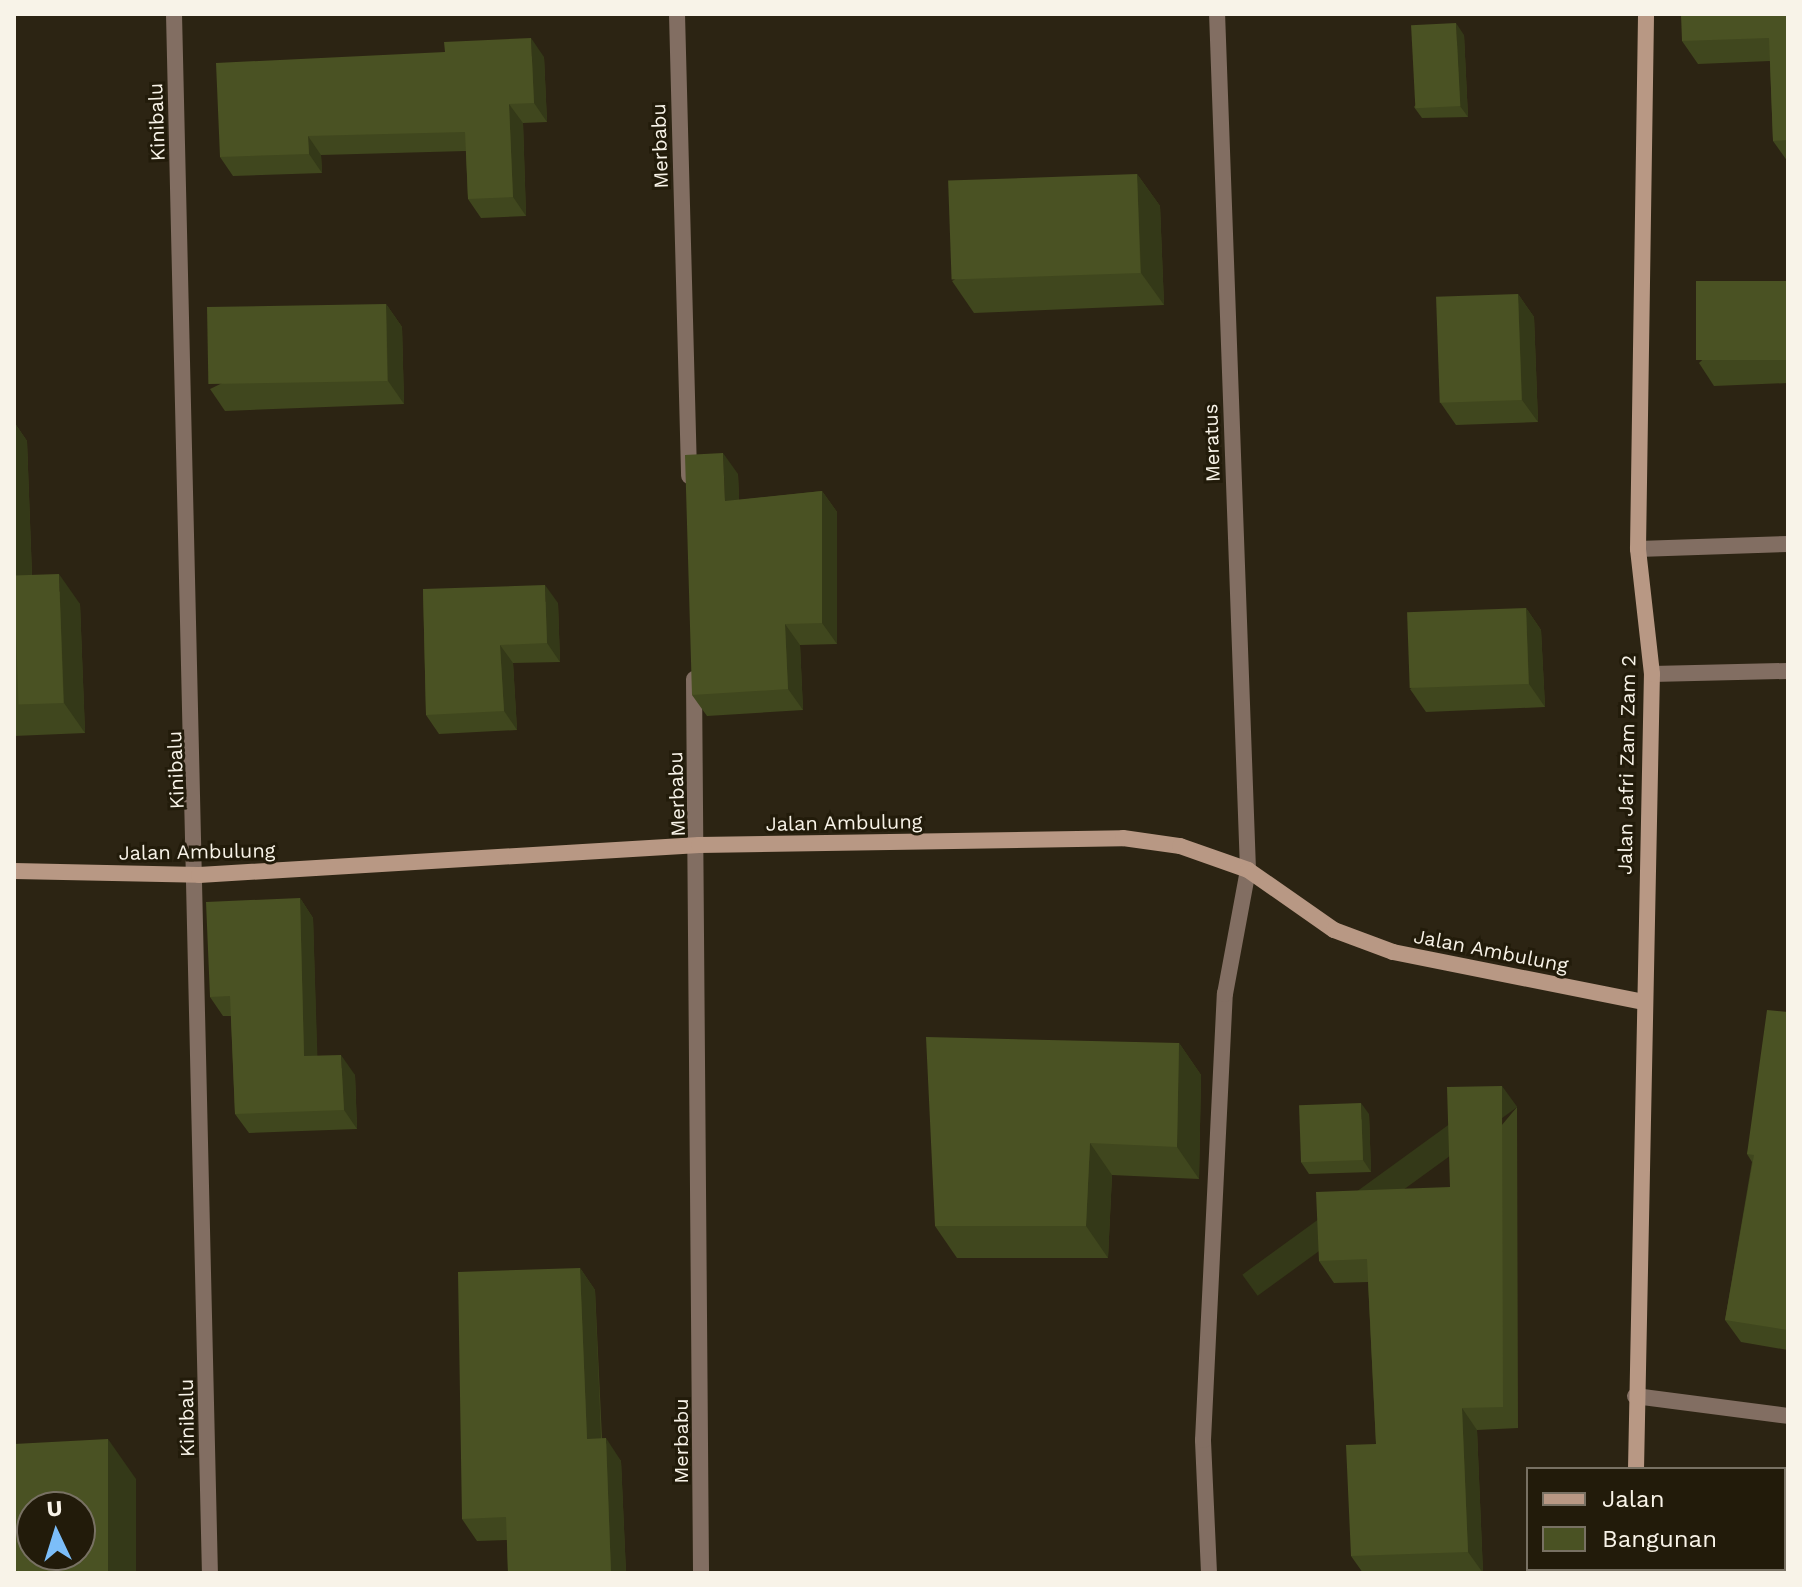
<!DOCTYPE html>
<style>
body{margin:0}
#map{position:relative;width:1802px;height:1587px;overflow:hidden;background:#2c2413;font-family:"Work Sans",sans-serif}
div>[style]{position:absolute}
[style*='--x']{left:calc(var(--x)*1px);top:calc(var(--y)*1px);width:calc(var(--w)*1px);rotate:calc(var(--a)*1deg)}
.street>*{height:16px;margin:-8px;padding:0 8px;transform-origin:8px;border-radius:8px;background:#826e62}
.secondary>*{height:16px;margin:-8px;padding:0 8px;transform-origin:8px;border-radius:8px;background:#b89884}
.wall>*{inset:0;background:#40471e}
.shaded-wall>*{inset:0;background:#343918;transform-origin:0 0}
.building>*{inset:0;background:#4a5223;transform-origin:0 0}
span{translate:-50% -50%;white-space:nowrap;text-align:center;line-height:1.15;-webkit-text-stroke:6px #221b0a;paint-order:stroke}
.street-label{font-size:20px;color:#f8f3e8}
.frame{position:absolute;inset:0;border:16px solid #f8f3e8;pointer-events:none}
.legend{position:absolute;left:1526px;top:1467px;width:260px;height:104px;box-sizing:border-box;background:#221b0a;border:2px solid #787163;margin:0;padding:10px 14px;list-style:none;font-size:24px;color:#f8f3e8}
.legend li{display:flex;align-items:center;gap:16px;height:40px}
.legend b{width:40px;border:2px solid #787163}
.north{position:absolute;left:16px;top:1491px;width:80px;height:80px;box-sizing:border-box;background:#221b0a;border:2px solid #787163;border-radius:50%;rotate:356deg;font-size:22px;font-weight:700;line-height:32px;text-align:center;color:#f8f3e8}
.north::after{content:'';display:block;margin:auto;width:28px;height:36px;background:#7cbef9;clip-path:polygon(50% 0,100% 100%,50% 72%,0 100%)}
</style>
<div id="map">
<div class="street">
<div style="--x:174;--y:14;--w:1559;--a:88.68"></div>
<div style="--x:677;--y:14;--w:462;--a:88.5"></div>
<div style="--x:1638;--y:549;--w:150;--a:-1.9"></div>
<div style="--x:1652;--y:674;--w:136;--a:-1.3"></div>
<div style="--x:694;--y:679;--w:894;--a:89.55"></div>
<div style="--x:1635;--y:1396;--w:154;--a:7.4"></div>
<div style="--x:1209;--y:1573;--w:133;--a:-92.6"></div>
<div style="--x:1203;--y:1440;--w:447;--a:-87.2"></div>
<div style="--x:1225;--y:994;--w:126;--a:-79.5"></div>
<div style="--x:1248;--y:870;--w:857;--a:-92.07"></div>
</div>
<div class="secondary">
<div style="--x:14;--y:871;--w:185;--a:1.2"></div>
<div style="--x:199;--y:875;--w:501;--a:-3.43"></div>
<div style="--x:699;--y:845;--w:424;--a:-0.9"></div>
<div style="--x:1123;--y:838;--w:58;--a:8"></div>
<div style="--x:1180;--y:846;--w:72;--a:19.4"></div>
<div style="--x:1248;--y:870;--w:105;--a:34.9"></div>
<div style="--x:1334;--y:930;--w:63;--a:20.4"></div>
<div style="--x:1393;--y:952;--w:255;--a:11.3"></div>
<div style="--x:1636;--y:1469;--w:795;--a:-88.85"></div>
<div style="--x:1652;--y:674;--w:126;--a:-96.4"></div>
<div style="--x:1638;--y:549;--w:535;--a:-89.14"></div>
<div style="--x:1638;--y:1569;--w:4;--a:90"></div>
</div>
<div class="wall">
<div style="clip-path:polygon(1788px 14px,1788px 162px,1773px 141px,1770px 61px,1698px 64px,1682px 41px)"></div>
<div style="clip-path:polygon(1464px 35px,1468px 117px,1422px 118px,1414px 107px)"></div>
<div style="clip-path:polygon(445px 52px,544px 57px,547px 122px,523px 123px,526px 216px,481px 218px,468px 199px,466px 151px,321px 155px,322px 173px,233px 176px,220px 157px)"></div>
<div style="clip-path:polygon(1137px 174px,1160px 206px,1164px 305px,974px 313px,952px 281px)"></div>
<div style="clip-path:polygon(1788px 281px,1788px 383px,1714px 386px,1699px 363px)"></div>
<div style="clip-path:polygon(1518px 294px,1534px 317px,1538px 422px,1456px 425px,1440px 402px)"></div>
<div style="clip-path:polygon(386px 304px,402px 327px,404px 404px,225px 411px,210px 389px)"></div>
<div style="clip-path:polygon(14px 422px,27px 441px,32px 575px,80px 604px,85px 733px,14px 736px)"></div>
<div style="clip-path:polygon(738px 474px,739px 500px,822px 491px,837px 512px,837px 644px,800px 645px,803px 710px,707px 716px,692px 695px)"></div>
<div style="clip-path:polygon(423px 589px,558px 603px,560px 662px,513px 663px,517px 730px,439px 734px,426px 715px)"></div>
<div style="clip-path:polygon(1526px 608px,1541px 630px,1545px 707px,1426px 712px,1410px 689px)"></div>
<div style="clip-path:polygon(300px 898px,313px 918px,317px 1056px,355px 1075px,357px 1129px,249px 1133px,235px 1114px,231px 1016px,223px 1016px,210px 997px)"></div>
<div style="clip-path:polygon(1788px 1012px,1788px 1350px,1741px 1342px,1725px 1320px,1752px 1162px,1747px 1154px)"></div>
<div style="clip-path:polygon(1179px 1043px,1201px 1075px,1199px 1179px,1112px 1175px,1108px 1258px,957px 1258px,935px 1226px)"></div>
<div style="clip-path:polygon(1517px 1107px,1518px 1428px,1477px 1430px,1483px 1573px,1363px 1573px,1351px 1556px,1376px 1444px,1368px 1282px,1334px 1283px,1319px 1261px,1450px 1187px)"></div>
<div style="clip-path:polygon(1369px 1114px,1371px 1172px,1309px 1174px,1301px 1162px)"></div>
<div style="clip-path:polygon(580px 1268px,595px 1290px,602px 1438px,621px 1461px,626px 1573px,508px 1573px,507px 1540px,477px 1541px,462px 1519px)"></div>
</div>
<div class="shaded-wall">
<div style="clip-path:polygon(1456px 23px,1464px 35px,1468px 117px,1460px 106px)"></div>
<div style="clip-path:polygon(531px 38px,544px 57px,547px 122px,534px 103px)"></div>
<div style="clip-path:polygon(509px 104px,523px 123px,526px 216px,513px 197px)"></div>
<div style="clip-path:polygon(308px 136px,321px 155px,322px 173px,309px 154px)"></div>
<div style="clip-path:polygon(1137px 174px,1160px 206px,1164px 305px,1141px 273px)"></div>
<div style="clip-path:polygon(1518px 294px,1534px 317px,1538px 422px,1522px 400px)"></div>
<div style="clip-path:polygon(386px 304px,402px 327px,404px 404px,388px 381px)"></div>
<div style="clip-path:polygon(14px 422px,27px 441px,33px 605px,14px 579px)"></div>
<div style="clip-path:polygon(723px 453px,738px 474px,740px 522px,725px 501px)"></div>
<div style="clip-path:polygon(822px 491px,837px 512px,837px 644px,822px 623px)"></div>
<div style="clip-path:polygon(59px 574px,80px 604px,85px 733px,64px 703px)"></div>
<div style="clip-path:polygon(545px 585px,558px 603px,560px 662px,547px 643px)"></div>
<div style="clip-path:polygon(1526px 608px,1541px 630px,1545px 707px,1529px 684px)"></div>
<div style="clip-path:polygon(785px 624px,800px 645px,803px 710px,788px 689px)"></div>
<div style="clip-path:polygon(500px 645px,513px 663px,517px 730px,504px 711px)"></div>
<div style="clip-path:polygon(300px 898px,313px 918px,318px 1075px,304px 1056px)"></div>
<div style="clip-path:polygon(1179px 1043px,1201px 1075px,1199px 1179px,1177px 1147px)"></div>
<div style="clip-path:polygon(341px 1055px,355px 1075px,357px 1129px,344px 1110px)"></div>
<div style="left:1502px;top:1086px;width:26px;height:321px;rotate:54deg"></div>
<div style="clip-path:polygon(1361px 1103px,1369px 1114px,1371px 1172px,1363px 1160px)"></div>
<div style="clip-path:polygon(1090px 1143px,1112px 1175px,1108px 1258px,1086px 1226px)"></div>
<div style="clip-path:polygon(580px 1268px,595px 1290px,602px 1461px,587px 1439px)"></div>
<div style="clip-path:polygon(1462px 1408px,1477px 1430px,1483px 1573px,1468px 1552px)"></div>
<div style="clip-path:polygon(606px 1438px,621px 1461px,626px 1573px,611px 1573px)"></div>
<div style="clip-path:polygon(108px 1439px,136px 1479px,136px 1573px,108px 1573px)"></div>
</div>
<div class="building">
<div style="clip-path:polygon(1681px 14px,1788px 14px,1788px 140px,1773px 141px,1769px 38px,1682px 41px)"></div>
<div style="left:1456px;top:23px;width:83px;height:45px;rotate:87deg"></div>
<div style="clip-path:polygon(531px 38px,534px 103px,509px 104px,513px 197px,468px 199px,465px 132px,308px 136px,309px 154px,220px 157px,216px 63px,445px 52px,444px 42px)"></div>
<div style="left:1137px;top:174px;width:99px;height:189px;rotate:88deg"></div>
<div style="left:1788px;top:281px;width:79px;height:92px;rotate:90deg"></div>
<div style="left:1518px;top:294px;width:106px;height:82px;rotate:88deg"></div>
<div style="left:386px;top:304px;width:77px;height:179px;rotate:89deg"></div>
<div style="clip-path:polygon(723px 453px,725px 501px,822px 491px,822px 623px,785px 624px,788px 689px,692px 695px,685px 455px)"></div>
<div style="left:59px;top:574px;width:129px;height:45px;rotate:88deg"></div>
<div style="clip-path:polygon(545px 585px,547px 643px,500px 645px,504px 711px,426px 715px,423px 589px)"></div>
<div style="left:1526px;top:608px;width:76px;height:119px;rotate:88deg"></div>
<div style="clip-path:polygon(300px 898px,304px 1056px,341px 1055px,344px 1110px,235px 1114px,230px 996px,210px 997px,206px 902px)"></div>
<div style="clip-path:polygon(1767px 1010px,1788px 1012px,1788px 1330px,1725px 1320px,1754px 1155px,1747px 1154px)"></div>
<div style="clip-path:polygon(926px 1037px,1179px 1043px,1177px 1147px,1090px 1143px,1086px 1226px,935px 1226px)"></div>
<div style="clip-path:polygon(1502px 1086px,1503px 1407px,1462px 1408px,1468px 1552px,1351px 1556px,1346px 1445px,1376px 1444px,1367px 1259px,1319px 1261px,1316px 1192px,1450px 1187px,1447px 1087px)"></div>
<div style="left:1361px;top:1103px;width:57px;height:62px;rotate:88deg"></div>
<div style="clip-path:polygon(580px 1268px,587px 1439px,606px 1438px,611px 1573px,508px 1573px,506px 1517px,462px 1519px,458px 1272px)"></div>
<div style="clip-path:polygon(evenodd,108px 1439px,108px 1573px,14px 1573px,14px 1444px,108px 1439px,32px 1507px,80px 1507px,80px 1555px,32px 1555px,32px 1507px)"></div>
<div style="clip-path:polygon(1784px 1486px,1788px 1487px,1788px 1573px,1766px 1573px,1766px 1569px,1784px 1569px)"></div>
</div>
<div class="street-label">
<span style="left:157px;top:122px;rotate:-92deg">Kinibalu</span>
<span style="left:660px;top:146px;rotate:-92deg">Merbabu</span>
<span style="left:1212px;top:443px;rotate:-92deg">Meratus</span>
<span style="left:1627px;top:765px;rotate:-89deg">Jalan Jafri Zam Zam 2</span>
<span style="left:176px;top:770px;rotate:-92deg">Kinibalu</span>
<span style="left:677px;top:794px;rotate:-92deg">Merbabu</span>
<span style="left:844px;top:823px;rotate:-1deg">Jalan Ambulung</span>
<span style="left:197px;top:852px;rotate:-1deg">Jalan Ambulung</span>
<span style="left:1491px;top:951px;rotate:11deg">Jalan Ambulung</span>
<span style="left:187px;top:1418px;rotate:-91deg">Kinibalu</span>
<span style="left:681px;top:1441px;rotate:-90deg">Merbabu</span>
</div>
<div class="frame"></div>
<ul class="legend">
<li><b style="height:10px;background:#b89884"></b>Jalan</li>
<li><b style="height:22px;background:#4a5223"></b>Bangunan</li>
</ul>
<div class="north">U</div>
</div>
